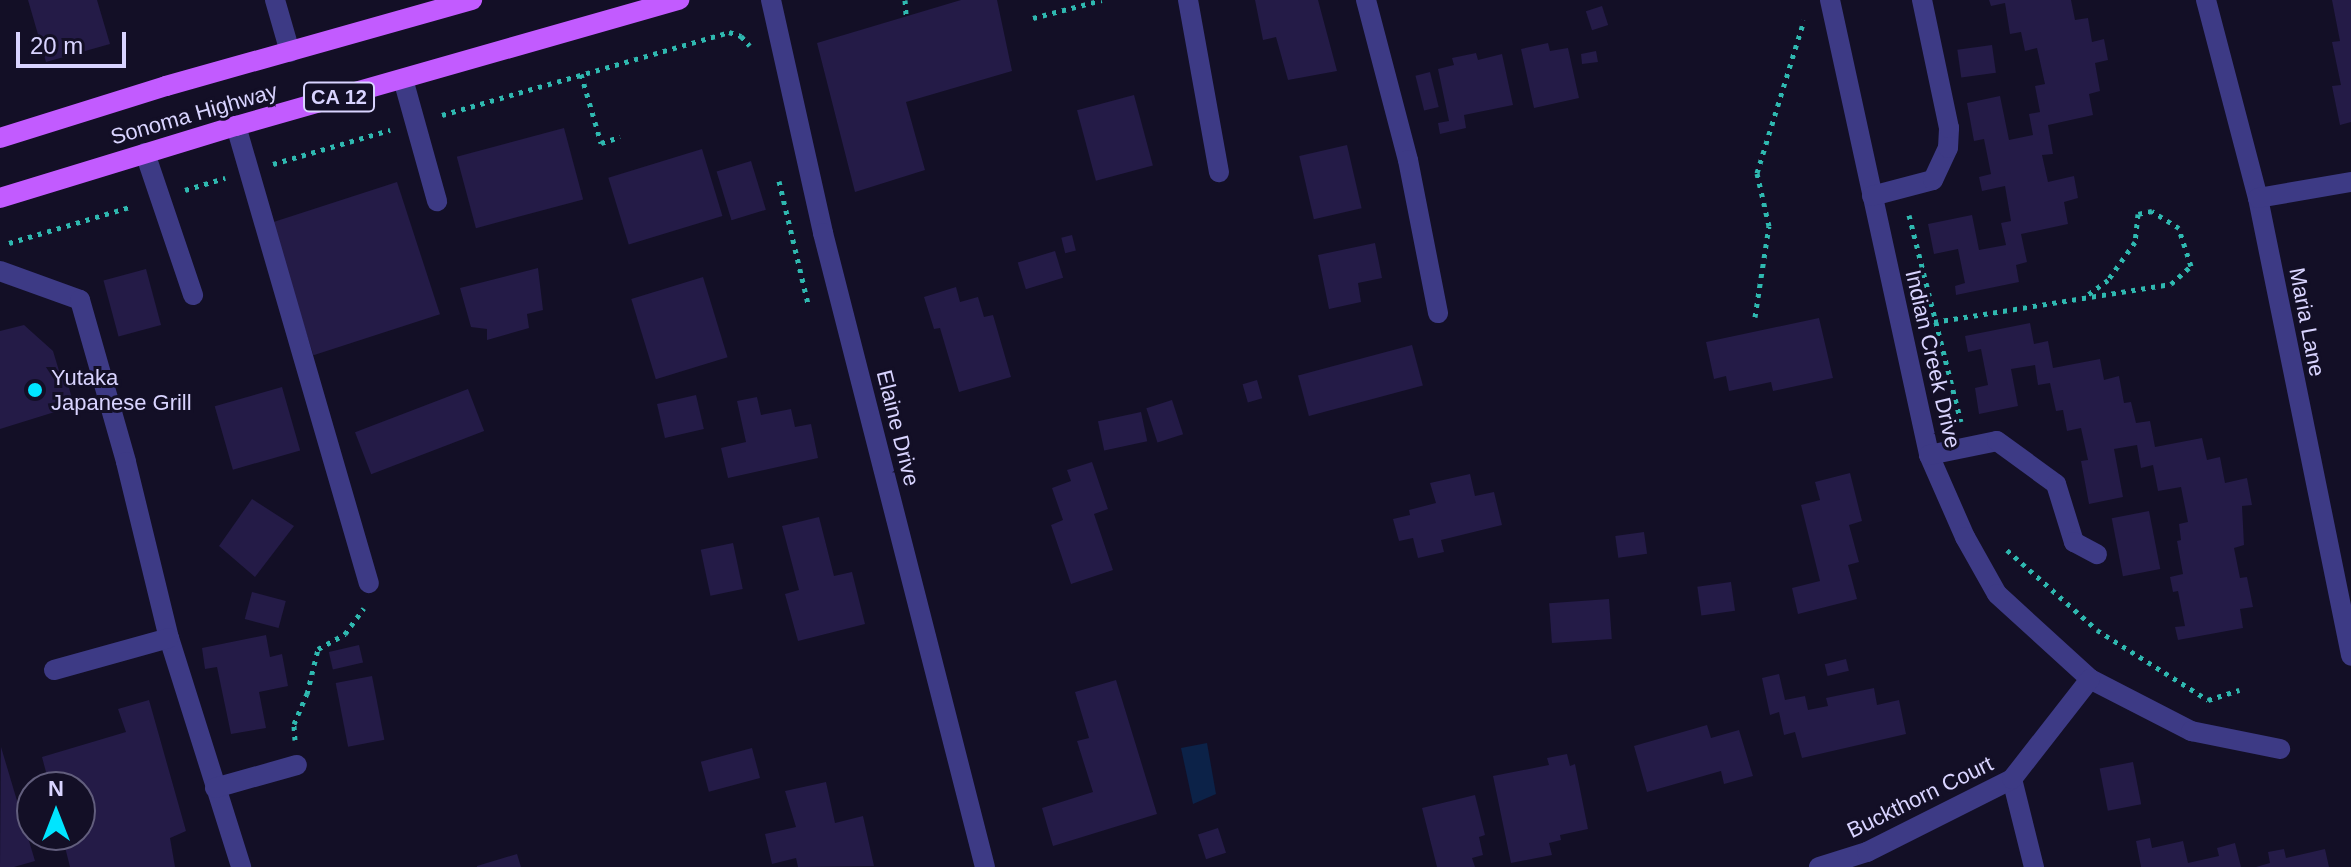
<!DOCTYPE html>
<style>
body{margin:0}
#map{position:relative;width:2351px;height:867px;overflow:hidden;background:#130f26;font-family:Helvetica,sans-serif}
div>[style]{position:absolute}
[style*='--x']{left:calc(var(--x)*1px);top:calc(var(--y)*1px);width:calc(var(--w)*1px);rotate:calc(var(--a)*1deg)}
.water>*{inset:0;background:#0c2248}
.building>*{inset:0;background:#241b47;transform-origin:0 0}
.path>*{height:5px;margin-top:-2.5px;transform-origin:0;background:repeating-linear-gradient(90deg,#2fb8b0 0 4px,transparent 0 10px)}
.minor>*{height:20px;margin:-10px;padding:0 10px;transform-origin:10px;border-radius:10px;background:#3d3a85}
.major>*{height:20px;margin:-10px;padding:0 10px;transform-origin:10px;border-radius:10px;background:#c25bff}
.dots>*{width:22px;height:22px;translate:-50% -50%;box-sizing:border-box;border:4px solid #130f26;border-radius:50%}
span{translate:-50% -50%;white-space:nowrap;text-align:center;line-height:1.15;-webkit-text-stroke:6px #130f26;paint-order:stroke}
.shield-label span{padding:2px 6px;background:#130f26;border:2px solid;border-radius:6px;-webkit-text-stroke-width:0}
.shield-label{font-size:20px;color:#d9d4ff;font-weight:700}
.street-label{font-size:22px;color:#d9d4ff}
.poi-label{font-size:22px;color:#d9d4ff}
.left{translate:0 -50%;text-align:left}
.north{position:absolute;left:16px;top:771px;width:80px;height:80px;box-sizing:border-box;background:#130f26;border:2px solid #625e7d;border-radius:50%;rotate:0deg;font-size:22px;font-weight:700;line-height:32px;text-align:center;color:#d9d4ff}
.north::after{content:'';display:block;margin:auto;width:28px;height:36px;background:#00e5ff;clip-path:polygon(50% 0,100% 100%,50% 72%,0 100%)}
.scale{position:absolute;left:16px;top:32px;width:110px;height:36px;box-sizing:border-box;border:4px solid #d9d4ff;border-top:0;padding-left:10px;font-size:24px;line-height:28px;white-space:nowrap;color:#d9d4ff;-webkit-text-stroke:6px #130f26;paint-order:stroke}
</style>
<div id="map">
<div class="water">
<div style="clip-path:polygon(1207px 743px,1216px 794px,1193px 804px,1181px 748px)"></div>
</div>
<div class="building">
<div style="clip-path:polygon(28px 0,97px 0,110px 44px,46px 62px)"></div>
<div style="clip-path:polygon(961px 0,997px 0,1012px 71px,906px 102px,925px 170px,855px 192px,817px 43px)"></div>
<div style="clip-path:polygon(1255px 0,1318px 0,1337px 71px,1288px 80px,1276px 37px,1263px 40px)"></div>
<div style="clip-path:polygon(1989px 0,2071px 0,2075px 20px,2088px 18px,2092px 42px,2104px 39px,2108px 60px,2095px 63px,2100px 91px,2089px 94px,2093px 115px,2048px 125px,2053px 154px,2042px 155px,2048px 182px,2074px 176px,2078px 198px,2064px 202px,2068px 224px,2021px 234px,2027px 262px,2016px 265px,2019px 282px,1956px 295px,1955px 286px,1965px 283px,1958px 249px,1934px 254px,1928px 224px,1972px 215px,1979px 250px,2006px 245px,2001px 223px,2011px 221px,2005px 186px,1982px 191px,1979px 177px,1991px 174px,1984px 139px,1974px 141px,1967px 103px,2000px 96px,2009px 140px,2033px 135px,2029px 114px,2040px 112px,2035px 86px,2045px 84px,2037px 48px,2025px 51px,2021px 32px,2010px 34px,2005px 3px,1991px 6px)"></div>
<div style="clip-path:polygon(2332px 0,2351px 0,2351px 122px,2340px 125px,2332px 86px,2341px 85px,2332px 42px,2340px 41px)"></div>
<div style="left:1602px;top:6px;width:20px;height:17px;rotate:72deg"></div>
<div style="clip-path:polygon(1548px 43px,1550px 51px,1568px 48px,1579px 98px,1534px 108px,1521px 49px)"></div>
<div style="left:1992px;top:45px;width:28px;height:35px;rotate:82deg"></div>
<div style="clip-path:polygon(1596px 51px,1598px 62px,1582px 64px,1581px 54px)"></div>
<div style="clip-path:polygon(1476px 53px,1478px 60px,1502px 54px,1513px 105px,1464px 115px,1466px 128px,1440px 134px,1438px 123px,1449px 121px,1438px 69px,1454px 65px,1452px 58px)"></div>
<div style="left:1430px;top:72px;width:36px;height:15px;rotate:76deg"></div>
<div style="left:1134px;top:95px;width:73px;height:59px;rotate:75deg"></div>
<div style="left:564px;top:128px;width:74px;height:111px;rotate:75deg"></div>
<div style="left:1347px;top:145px;width:65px;height:49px;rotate:77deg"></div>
<div style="left:702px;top:149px;width:70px;height:98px;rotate:73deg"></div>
<div style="left:751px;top:161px;width:51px;height:36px;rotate:73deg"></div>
<div style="left:397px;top:182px;width:139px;height:133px;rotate:72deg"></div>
<div style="left:1072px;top:235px;width:16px;height:11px;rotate:76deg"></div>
<div style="clip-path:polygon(1375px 243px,1382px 278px,1358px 283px,1361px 302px,1329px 309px,1318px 255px)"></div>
<div style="left:1055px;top:251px;width:28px;height:39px;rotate:73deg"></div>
<div style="clip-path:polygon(538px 268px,543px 310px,527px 314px,529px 328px,487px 340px,487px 329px,471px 327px,460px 288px)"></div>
<div style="left:146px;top:269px;width:58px;height:44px;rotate:75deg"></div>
<div style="left:703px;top:277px;width:84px;height:75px;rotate:73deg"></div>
<div style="clip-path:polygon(956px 287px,960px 302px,978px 297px,984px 317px,993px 315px,1011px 377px,959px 392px,940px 328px,934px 329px,924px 297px)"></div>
<div style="clip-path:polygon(1819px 318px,1833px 378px,1773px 391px,1771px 382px,1729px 391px,1726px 376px,1714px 379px,1706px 342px)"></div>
<div style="clip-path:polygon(2030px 323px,2034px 344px,2048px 341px,2053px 368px,2100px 359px,2104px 380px,2119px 376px,2124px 403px,2131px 402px,2136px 423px,2150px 421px,2155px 447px,2202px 438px,2207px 460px,2220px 457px,2225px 483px,2247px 478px,2252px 505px,2242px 506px,2244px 545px,2234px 548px,2240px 578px,2247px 577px,2253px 607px,2240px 609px,2243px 628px,2178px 640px,2175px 627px,2185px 626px,2178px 591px,2173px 592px,2170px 577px,2183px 574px,2177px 541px,2181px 540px,2179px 524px,2188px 522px,2181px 487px,2158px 491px,2153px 465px,2141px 468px,2137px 445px,2114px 449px,2123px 497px,2089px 504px,2081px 461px,2088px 460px,2081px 428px,2067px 431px,2063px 410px,2056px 411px,2050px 383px,2038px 385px,2035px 365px,2011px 369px,2018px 406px,1979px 414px,1975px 388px,1988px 385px,1981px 349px,1968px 352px,1965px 336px)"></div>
<div style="clip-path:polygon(24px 325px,53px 351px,60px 374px,65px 373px,74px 406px,0 429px,0 331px)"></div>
<div style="left:1412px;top:345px;width:42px;height:118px;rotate:75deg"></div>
<div style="left:1257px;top:380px;width:19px;height:15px;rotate:74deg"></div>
<div style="left:282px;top:387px;width:66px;height:70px;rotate:74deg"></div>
<div style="left:468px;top:389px;width:45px;height:121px;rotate:69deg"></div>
<div style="left:696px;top:395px;width:35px;height:40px;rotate:77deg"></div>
<div style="clip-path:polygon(757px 397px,761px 415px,791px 409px,795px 427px,811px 424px,818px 458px,728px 478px,721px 448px,746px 442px,737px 401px)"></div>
<div style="left:1172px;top:400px;width:36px;height:27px;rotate:72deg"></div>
<div style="left:1141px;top:412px;width:30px;height:44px;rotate:78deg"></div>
<div style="clip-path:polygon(1092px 462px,1108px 509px,1094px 514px,1113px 570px,1071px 584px,1051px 525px,1063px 520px,1052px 488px,1071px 481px,1067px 470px)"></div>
<div style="clip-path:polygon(1850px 473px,1862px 521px,1849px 525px,1859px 562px,1848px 565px,1857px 599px,1798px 614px,1792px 588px,1820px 581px,1801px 505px,1820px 500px,1815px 482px)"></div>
<div style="clip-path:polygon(1470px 474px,1475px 496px,1494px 492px,1502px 525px,1441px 540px,1444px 552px,1418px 558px,1413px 538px,1399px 541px,1393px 519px,1410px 515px,1409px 510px,1436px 503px,1430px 483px)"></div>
<div style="clip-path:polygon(252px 499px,294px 526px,255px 577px,219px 546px)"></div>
<div style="left:2149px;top:511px;width:59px;height:38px;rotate:79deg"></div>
<div style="clip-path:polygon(819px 517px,834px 576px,852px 572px,865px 624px,798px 641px,785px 594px,799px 590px,782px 526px)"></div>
<div style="left:1644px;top:532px;width:22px;height:29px;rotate:82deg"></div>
<div style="left:733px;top:543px;width:47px;height:33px;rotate:78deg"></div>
<div style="left:1731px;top:582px;width:29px;height:34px;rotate:82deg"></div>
<div style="left:252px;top:592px;width:35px;height:28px;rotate:15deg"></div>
<div style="left:1609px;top:599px;width:40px;height:60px;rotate:86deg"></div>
<div style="clip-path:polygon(266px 635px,270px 657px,282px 654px,288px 686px,259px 692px,266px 728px,231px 734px,217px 667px,205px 669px,202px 648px)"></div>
<div style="left:359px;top:645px;width:18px;height:31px;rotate:77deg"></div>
<div style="left:1846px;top:659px;width:12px;height:22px;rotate:76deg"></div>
<div style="clip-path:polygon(1779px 674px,1785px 700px,1805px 696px,1808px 710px,1828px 706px,1826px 698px,1874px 688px,1877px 705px,1899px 700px,1906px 734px,1802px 758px,1795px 732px,1784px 735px,1779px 712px,1770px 715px,1762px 678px)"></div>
<div style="left:372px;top:676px;width:65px;height:37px;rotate:79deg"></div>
<div style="clip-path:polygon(1116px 680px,1157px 814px,1053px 846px,1042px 808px,1093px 792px,1077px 741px,1089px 738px,1075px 692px)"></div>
<div style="clip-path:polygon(149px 700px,186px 831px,170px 838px,175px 867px,70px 867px,62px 835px,80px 835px,80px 787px,50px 787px,42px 757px,126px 732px,118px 709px)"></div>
<div style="clip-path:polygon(1707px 725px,1711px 738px,1739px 730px,1753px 776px,1724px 784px,1721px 771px,1647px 792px,1634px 746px)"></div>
<div style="clip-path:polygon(1px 747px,35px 861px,14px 867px,0 867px)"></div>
<div style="left:752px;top:748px;width:31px;height:53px;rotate:75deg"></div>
<div style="clip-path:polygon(1567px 754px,1570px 766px,1575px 764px,1588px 829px,1560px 835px,1561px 840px,1549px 843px,1552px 855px,1511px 863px,1493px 776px,1549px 765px,1547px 758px)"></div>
<div style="left:2133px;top:762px;width:43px;height:34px;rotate:79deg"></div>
<div style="clip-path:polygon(826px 782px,835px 823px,863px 816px,874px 866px,798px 867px,796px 858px,772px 864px,765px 834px,796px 827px,785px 791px)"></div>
<div style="clip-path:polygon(1475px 795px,1485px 835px,1479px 837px,1483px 855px,1472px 858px,1475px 867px,1437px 867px,1422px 808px)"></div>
<div style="left:1218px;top:828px;width:26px;height:21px;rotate:72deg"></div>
<div style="clip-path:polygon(2150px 838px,2152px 848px,2183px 841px,2188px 863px,2219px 856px,2217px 848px,2235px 843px,2241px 867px,2141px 867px,2136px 841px)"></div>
<div style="clip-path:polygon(2284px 849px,2286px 858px,2325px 849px,2329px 867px,2256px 867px,2270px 863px,2268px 852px)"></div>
<div style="clip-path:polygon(517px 854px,521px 867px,477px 867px,477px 866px)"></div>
</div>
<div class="path">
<div style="--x:905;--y:0;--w:16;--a:86"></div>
<div style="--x:1033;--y:18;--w:71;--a:-14.6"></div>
<div style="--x:581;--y:74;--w:72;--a:73.8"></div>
<div style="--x:601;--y:143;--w:20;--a:-18"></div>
<div style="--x:442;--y:115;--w:299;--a:-16.1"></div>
<div style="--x:729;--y:32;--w:13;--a:18"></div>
<div style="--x:741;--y:36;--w:13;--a:48"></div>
<div style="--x:273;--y:164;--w:122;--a:-16.2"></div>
<div style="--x:779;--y:181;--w:126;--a:76.7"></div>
<div style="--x:185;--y:190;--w:42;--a:-16.7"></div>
<div style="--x:1909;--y:215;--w:213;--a:75.9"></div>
<div style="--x:9;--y:243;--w:129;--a:-16.6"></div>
<div style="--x:1755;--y:317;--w:92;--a:-81.3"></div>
<div style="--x:1769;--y:226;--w:54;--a:-102.8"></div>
<div style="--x:1757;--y:173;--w:160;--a:-72.9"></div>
<div style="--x:1934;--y:322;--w:240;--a:-9.1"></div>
<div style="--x:2171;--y:284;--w:27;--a:-42"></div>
<div style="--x:2191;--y:266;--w:40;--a:-108"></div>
<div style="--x:2179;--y:228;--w:32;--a:-148"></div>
<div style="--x:2152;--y:211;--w:14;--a:168"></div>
<div style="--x:2138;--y:214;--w:28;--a:96"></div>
<div style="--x:2135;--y:242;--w:47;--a:125.4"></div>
<div style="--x:2108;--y:280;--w:31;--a:144"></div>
<div style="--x:2007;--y:550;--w:120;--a:41.6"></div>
<div style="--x:2097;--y:630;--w:131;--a:32.2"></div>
<div style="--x:2208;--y:700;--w:33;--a:-18"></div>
<div style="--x:295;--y:740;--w:16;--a:-94"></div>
<div style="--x:294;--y:724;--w:33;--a:-67"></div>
<div style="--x:307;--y:694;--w:46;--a:-76.3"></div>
<div style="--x:318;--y:649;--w:31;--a:-29"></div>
<div style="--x:345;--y:634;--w:32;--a:-54"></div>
</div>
<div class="minor">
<div style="--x:275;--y:0;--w:54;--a:73.9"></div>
<div style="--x:771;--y:0;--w:239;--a:77.4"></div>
<div style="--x:823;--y:233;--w:654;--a:75.67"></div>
<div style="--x:1188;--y:0;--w:175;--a:79.8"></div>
<div style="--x:1366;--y:0;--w:165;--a:75.3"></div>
<div style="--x:1408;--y:160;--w:156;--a:78.9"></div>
<div style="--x:1830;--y:0;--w:466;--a:77.7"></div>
<div style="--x:1929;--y:455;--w:90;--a:66.3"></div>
<div style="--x:1965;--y:537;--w:65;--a:60.7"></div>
<div style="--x:1997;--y:594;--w:126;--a:42.4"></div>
<div style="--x:2090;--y:679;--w:114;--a:27.2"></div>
<div style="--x:2191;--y:731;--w:91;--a:11.4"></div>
<div style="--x:2206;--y:0;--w:205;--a:75.3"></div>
<div style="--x:2258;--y:198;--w:467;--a:78.5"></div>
<div style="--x:403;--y:79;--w:127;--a:74.4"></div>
<div style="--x:236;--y:126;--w:476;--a:73.8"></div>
<div style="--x:145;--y:153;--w:150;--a:71.3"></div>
<div style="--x:1872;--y:196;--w:63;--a:-14.7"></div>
<div style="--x:1933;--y:180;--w:35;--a:-65"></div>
<div style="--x:1948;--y:148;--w:20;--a:-87"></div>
<div style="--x:1949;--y:128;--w:131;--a:-101.9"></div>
<div style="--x:2258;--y:198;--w:94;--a:-9.8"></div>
<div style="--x:0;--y:271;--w:85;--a:19.9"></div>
<div style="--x:80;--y:300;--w:168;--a:74.1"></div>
<div style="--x:126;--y:462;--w:181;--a:76.3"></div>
<div style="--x:169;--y:638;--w:240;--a:72.5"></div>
<div style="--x:1929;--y:455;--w:69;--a:-11.6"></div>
<div style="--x:1997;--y:441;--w:73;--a:36.1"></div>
<div style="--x:2056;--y:484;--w:61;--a:72.8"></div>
<div style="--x:2074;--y:542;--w:26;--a:28"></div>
<div style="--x:54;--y:670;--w:119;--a:-15.5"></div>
<div style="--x:2012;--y:779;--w:91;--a:76"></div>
<div style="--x:215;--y:788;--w:85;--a:-15.7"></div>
<div style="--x:1819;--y:867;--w:50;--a:-17.4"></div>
<div style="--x:1867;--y:852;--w:162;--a:-26.7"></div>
<div style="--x:2012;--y:779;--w:127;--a:-52"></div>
</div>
<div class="major">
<div style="--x:0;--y:138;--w:174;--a:-17.4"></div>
<div style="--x:166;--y:86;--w:318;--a:-15.7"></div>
<div style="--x:0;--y:198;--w:247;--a:-17"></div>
<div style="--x:236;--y:126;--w:461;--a:-15.9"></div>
</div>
<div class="dots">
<div style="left:35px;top:390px;background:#00e5ff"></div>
</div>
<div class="shield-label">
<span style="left:339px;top:97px">CA 12</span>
</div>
<div class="street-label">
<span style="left:194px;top:114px;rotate:-16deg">Sonoma Highway</span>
<span style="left:2307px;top:322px;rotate:79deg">Maria Lane</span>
<span style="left:1933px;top:359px;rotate:77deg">Indian Creek Drive</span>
<span style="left:898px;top:428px;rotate:76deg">Elaine Drive</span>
<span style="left:1920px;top:797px;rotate:-26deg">Buckthorn Court</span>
</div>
<div class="poi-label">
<span class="left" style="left:51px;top:390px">Yutaka<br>Japanese Grill</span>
</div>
<div class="north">N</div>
<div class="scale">20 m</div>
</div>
